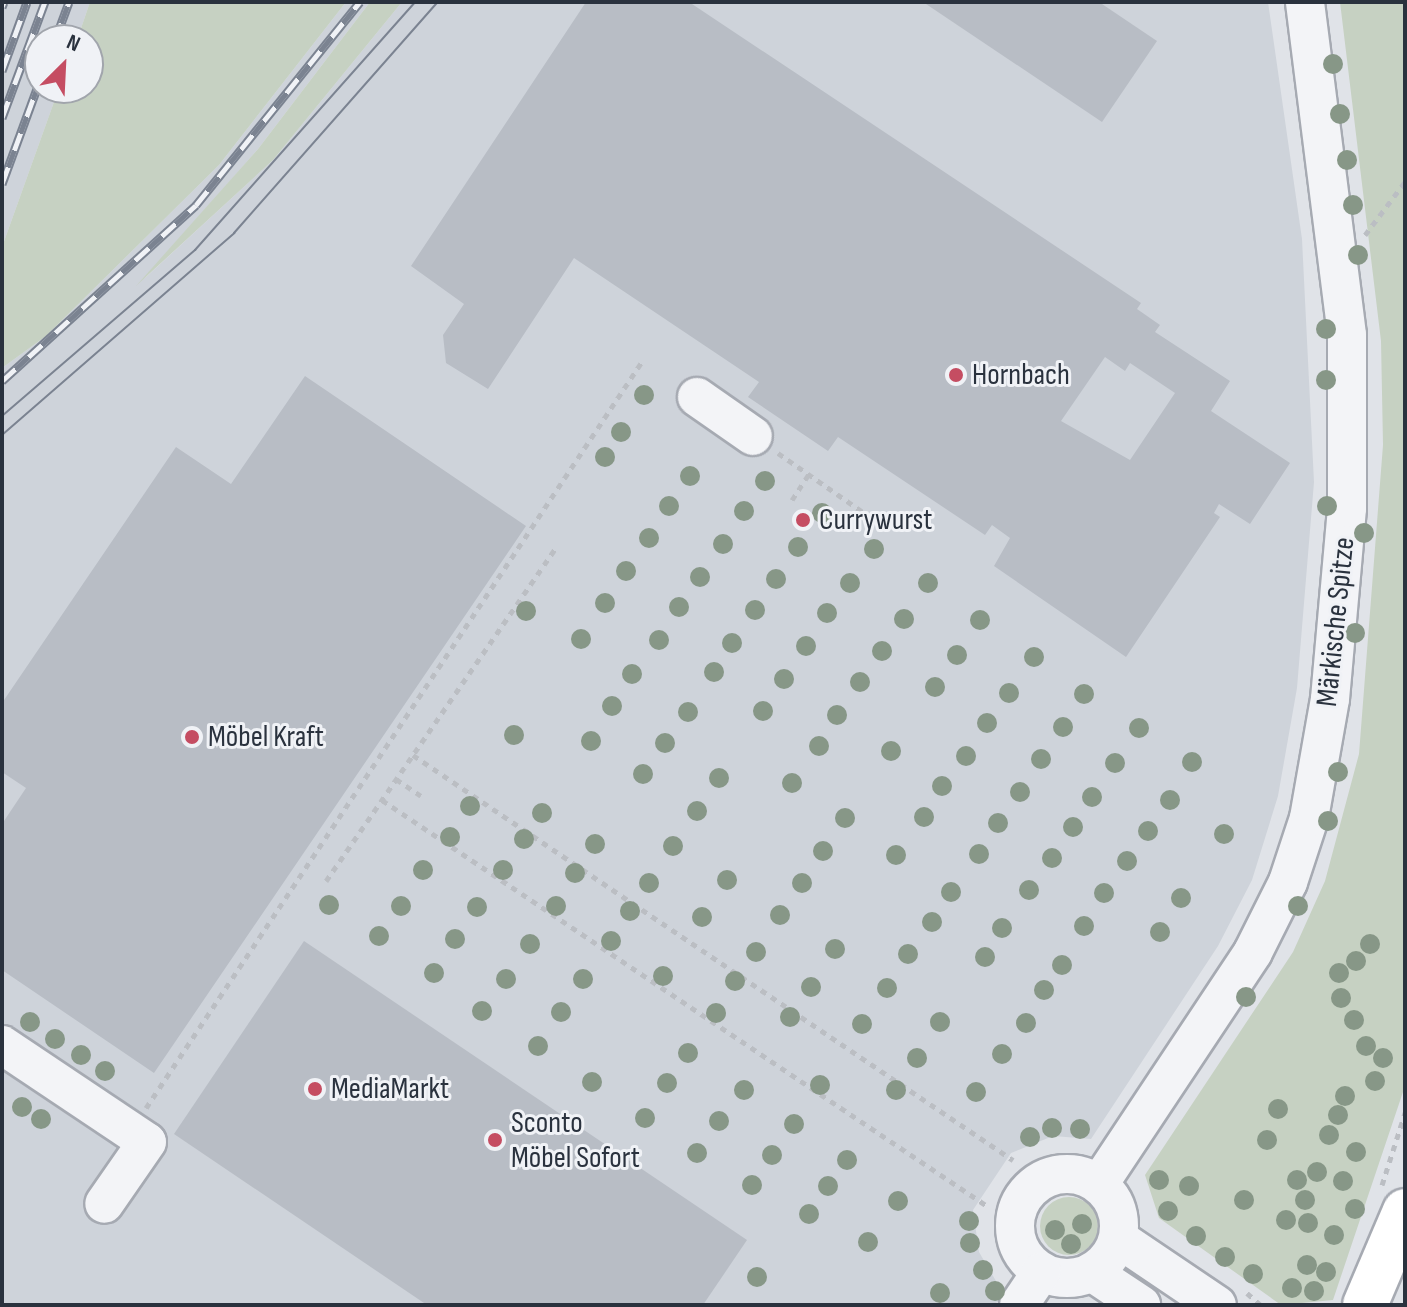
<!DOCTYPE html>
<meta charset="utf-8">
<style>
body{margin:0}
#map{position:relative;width:1407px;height:1307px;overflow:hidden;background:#e0e3e8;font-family:"Sofia Sans Condensed",sans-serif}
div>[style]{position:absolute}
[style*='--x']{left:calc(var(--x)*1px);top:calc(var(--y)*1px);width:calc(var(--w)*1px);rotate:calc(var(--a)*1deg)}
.built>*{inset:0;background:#ced3da}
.green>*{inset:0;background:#c6d1c2}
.round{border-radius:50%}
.building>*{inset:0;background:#b8bdc5}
.path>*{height:5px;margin-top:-2.5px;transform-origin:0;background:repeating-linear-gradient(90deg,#bbbec3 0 6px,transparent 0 12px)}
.roads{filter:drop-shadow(2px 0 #a6aab2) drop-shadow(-2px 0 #a6aab2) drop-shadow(0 2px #a6aab2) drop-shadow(0 -2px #a6aab2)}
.minor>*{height:38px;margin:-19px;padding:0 19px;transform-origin:19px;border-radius:19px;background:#f3f4f7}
.minor>.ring{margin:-19px;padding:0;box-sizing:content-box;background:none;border:38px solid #f3f4f7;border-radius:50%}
.major>*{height:44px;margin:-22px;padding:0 22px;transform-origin:22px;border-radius:22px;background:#fff}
.tram>*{height:2px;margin:-1px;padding:0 1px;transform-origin:1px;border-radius:1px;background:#7b8391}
.rail>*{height:9px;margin-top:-4.5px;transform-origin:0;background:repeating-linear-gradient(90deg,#f0f2f6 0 18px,#7b8391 0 36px);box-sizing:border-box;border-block:2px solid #7b8391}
.trees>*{width:20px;height:20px;margin:-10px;border-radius:50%;background:#879787}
.dots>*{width:22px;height:22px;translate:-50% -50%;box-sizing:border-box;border:4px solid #f0f2f6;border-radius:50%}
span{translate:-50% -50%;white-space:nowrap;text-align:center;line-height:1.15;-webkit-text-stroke:6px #f0f2f6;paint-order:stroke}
.poi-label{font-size:30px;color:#2a323e}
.left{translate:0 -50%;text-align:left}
.street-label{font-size:30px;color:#2a323e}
.frame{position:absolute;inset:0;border:4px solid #2a323e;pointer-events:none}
.north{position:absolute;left:24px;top:24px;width:80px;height:80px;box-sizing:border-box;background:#f0f2f6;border:2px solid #a1a5ac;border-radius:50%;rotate:24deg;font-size:22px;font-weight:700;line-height:32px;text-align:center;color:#2a323e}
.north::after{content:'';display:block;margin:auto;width:28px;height:36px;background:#c54d62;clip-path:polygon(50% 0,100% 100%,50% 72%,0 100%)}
</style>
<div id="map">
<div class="built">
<div style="clip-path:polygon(2px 2px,90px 2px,77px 40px,40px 40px,40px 88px,59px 88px,2px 247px)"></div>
<div style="clip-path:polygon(346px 2px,370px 2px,258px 149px,144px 279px,273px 160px,402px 2px,1268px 2px,1302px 239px,1314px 482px,1297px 688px,1278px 796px,1252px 880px,1218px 946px,1091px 1139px,1053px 1136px,1011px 1153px,973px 1210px,979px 1252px,1003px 1293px,995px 1305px,2px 1305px,2px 368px,46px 336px,219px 165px)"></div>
</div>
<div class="green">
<div style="clip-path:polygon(90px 2px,346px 2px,219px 165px,46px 336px,2px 368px,2px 247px,59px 88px,88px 88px,88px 40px,77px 40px)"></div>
<div style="clip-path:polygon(370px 2px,402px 2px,273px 160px,136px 286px,258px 149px)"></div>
<div style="clip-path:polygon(1340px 2px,1405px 2px,1405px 1086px,1333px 1300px,1281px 1305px,1159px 1218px,1145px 1175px,1293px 952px,1325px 881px,1359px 754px,1383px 445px,1381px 341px)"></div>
<div class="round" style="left:1040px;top:1197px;width:58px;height:58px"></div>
</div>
<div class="building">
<div style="clip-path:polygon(evenodd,586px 2px,689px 2px,1141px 303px,1137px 309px,1160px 325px,1155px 332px,1230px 381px,1211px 411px,1290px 463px,1250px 524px,1219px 504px,1214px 513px,1220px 517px,1126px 657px,994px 566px,1010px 538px,992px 525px,985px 535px,838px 437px,828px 451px,748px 397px,759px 382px,574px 258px,488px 389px,446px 363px,443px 335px,464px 304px,411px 266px,586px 2px,1105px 357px,1125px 371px,1130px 363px,1175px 393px,1130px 460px,1061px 421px,1105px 357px)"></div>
<div style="clip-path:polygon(923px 2px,1099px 2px,1157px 41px,1102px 122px)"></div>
<div style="clip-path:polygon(305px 376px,526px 526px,154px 1073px,2px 970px,2px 824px,26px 788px,2px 772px,2px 703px,176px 447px,231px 484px)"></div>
<div style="clip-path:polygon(304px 941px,747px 1240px,703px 1305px,427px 1305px,174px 1134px)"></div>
</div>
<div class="path">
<div style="--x:1365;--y:235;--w:66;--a:-53"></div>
<div style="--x:778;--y:453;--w:103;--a:34.8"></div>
<div style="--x:792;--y:500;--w:31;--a:-57"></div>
<div style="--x:413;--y:755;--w:724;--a:34.02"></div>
<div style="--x:396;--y:779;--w:30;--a:34"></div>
<div style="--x:382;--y:800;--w:729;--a:33.86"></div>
<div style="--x:326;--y:881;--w:403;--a:-55.4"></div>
<div style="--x:146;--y:1108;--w:898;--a:-56.4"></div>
<div style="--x:1382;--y:1185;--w:76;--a:-72.3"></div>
<div style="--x:1247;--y:1293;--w:18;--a:41"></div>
</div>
<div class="roads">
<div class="minor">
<div style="--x:697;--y:397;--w:68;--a:34.9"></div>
<div style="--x:2;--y:1045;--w:174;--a:33.8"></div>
<div style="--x:147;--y:1142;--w:75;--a:124.7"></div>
<div class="ring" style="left:1015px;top:1174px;width:66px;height:66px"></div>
<div style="--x:1099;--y:1184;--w:278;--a:-56.4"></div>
<div style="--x:1253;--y:952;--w:78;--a:-63.4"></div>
<div style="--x:1288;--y:882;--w:67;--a:-71.8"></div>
<div style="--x:1309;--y:818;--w:121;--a:-80"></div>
<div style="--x:1330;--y:699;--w:192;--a:-84.9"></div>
<div style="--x:1347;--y:508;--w:173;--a:-90"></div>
<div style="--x:1347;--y:335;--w:336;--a:-97.2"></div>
<div style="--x:1119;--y:1239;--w:118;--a:34"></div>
<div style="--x:1093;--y:1273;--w:58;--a:33.7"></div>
<div style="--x:1019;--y:1305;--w:40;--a:-56"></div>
</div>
<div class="major">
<div style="--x:1365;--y:1305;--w:102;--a:-66.9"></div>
</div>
</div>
<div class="tram">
<div style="--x:2;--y:416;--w:255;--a:-40.7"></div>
<div style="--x:195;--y:250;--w:332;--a:-48.4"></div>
<div style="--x:2;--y:435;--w:308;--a:-41"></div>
<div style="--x:234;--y:233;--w:308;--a:-48.6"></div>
</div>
<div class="rail">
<div style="--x:2;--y:7;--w:5;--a:-68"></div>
<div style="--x:55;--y:40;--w:40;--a:-69.8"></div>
<div style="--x:2;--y:71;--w:73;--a:-70.1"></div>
<div style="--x:2;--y:118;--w:124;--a:-69.7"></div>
<div style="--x:2;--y:184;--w:111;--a:-69.9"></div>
<div style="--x:2;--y:381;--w:262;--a:-42.2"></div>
<div style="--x:196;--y:205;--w:261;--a:-51.1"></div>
</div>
<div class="trees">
<div style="left:1333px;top:64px"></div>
<div style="left:1340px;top:114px"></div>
<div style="left:1347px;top:160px"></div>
<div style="left:1353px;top:205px"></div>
<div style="left:1358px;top:255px"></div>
<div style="left:1326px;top:329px"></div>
<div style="left:1326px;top:380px"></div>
<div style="left:644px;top:395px"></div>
<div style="left:621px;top:432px"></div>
<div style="left:605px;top:457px"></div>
<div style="left:690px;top:476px"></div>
<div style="left:765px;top:481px"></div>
<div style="left:669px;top:506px"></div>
<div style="left:1327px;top:506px"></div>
<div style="left:744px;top:511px"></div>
<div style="left:822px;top:513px"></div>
<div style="left:1364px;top:533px"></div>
<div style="left:649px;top:538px"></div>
<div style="left:723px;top:544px"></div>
<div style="left:798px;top:547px"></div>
<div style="left:874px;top:549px"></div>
<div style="left:626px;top:571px"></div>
<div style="left:700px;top:577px"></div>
<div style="left:776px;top:579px"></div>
<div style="left:850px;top:583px"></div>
<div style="left:928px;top:583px"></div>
<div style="left:605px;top:603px"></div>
<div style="left:679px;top:607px"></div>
<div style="left:755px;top:610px"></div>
<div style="left:526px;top:611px"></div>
<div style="left:827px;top:613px"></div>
<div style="left:904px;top:619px"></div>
<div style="left:980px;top:620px"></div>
<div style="left:1355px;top:633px"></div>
<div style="left:581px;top:639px"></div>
<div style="left:659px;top:640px"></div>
<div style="left:732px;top:643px"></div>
<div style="left:806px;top:646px"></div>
<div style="left:882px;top:651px"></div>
<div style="left:957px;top:655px"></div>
<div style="left:1034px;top:657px"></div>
<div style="left:714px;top:672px"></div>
<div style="left:632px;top:674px"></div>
<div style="left:784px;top:679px"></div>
<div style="left:860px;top:682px"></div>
<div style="left:935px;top:687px"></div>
<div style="left:1009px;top:693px"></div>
<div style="left:1084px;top:694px"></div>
<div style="left:612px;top:706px"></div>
<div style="left:763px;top:711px"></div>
<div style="left:688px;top:712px"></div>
<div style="left:837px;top:715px"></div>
<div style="left:987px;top:723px"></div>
<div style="left:1063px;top:727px"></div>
<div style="left:1139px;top:728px"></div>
<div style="left:514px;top:735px"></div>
<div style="left:591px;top:741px"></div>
<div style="left:665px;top:743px"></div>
<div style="left:819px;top:746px"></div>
<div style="left:891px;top:751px"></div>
<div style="left:966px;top:756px"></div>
<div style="left:1041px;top:759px"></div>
<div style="left:1192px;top:762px"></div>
<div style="left:1115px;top:763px"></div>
<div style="left:1338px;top:772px"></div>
<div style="left:643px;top:774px"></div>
<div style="left:719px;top:778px"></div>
<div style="left:792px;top:783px"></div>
<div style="left:942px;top:786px"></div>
<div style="left:1020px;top:792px"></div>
<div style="left:1092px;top:797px"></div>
<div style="left:1170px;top:800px"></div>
<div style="left:470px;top:806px"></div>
<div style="left:697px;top:811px"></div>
<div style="left:542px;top:813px"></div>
<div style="left:924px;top:817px"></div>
<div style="left:845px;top:818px"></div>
<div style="left:1328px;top:821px"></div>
<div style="left:998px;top:823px"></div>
<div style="left:1073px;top:827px"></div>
<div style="left:1148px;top:831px"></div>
<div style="left:1224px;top:834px"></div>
<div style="left:450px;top:837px"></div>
<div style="left:524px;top:839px"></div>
<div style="left:595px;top:844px"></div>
<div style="left:673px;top:846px"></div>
<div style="left:823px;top:851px"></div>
<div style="left:979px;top:854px"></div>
<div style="left:896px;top:855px"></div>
<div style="left:1052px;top:858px"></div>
<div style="left:1127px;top:861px"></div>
<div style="left:423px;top:870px"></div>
<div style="left:503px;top:870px"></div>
<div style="left:575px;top:873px"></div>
<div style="left:727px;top:880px"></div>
<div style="left:649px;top:883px"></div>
<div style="left:802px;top:883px"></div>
<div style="left:1029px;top:890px"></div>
<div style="left:951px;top:892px"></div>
<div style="left:1104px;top:893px"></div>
<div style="left:1181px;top:898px"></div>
<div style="left:329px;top:905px"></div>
<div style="left:401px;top:906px"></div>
<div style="left:556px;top:906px"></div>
<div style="left:1298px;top:906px"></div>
<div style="left:477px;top:907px"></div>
<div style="left:630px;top:911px"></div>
<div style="left:780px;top:915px"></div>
<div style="left:702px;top:917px"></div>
<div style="left:932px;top:922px"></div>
<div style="left:1084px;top:926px"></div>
<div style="left:1002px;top:928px"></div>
<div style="left:1160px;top:932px"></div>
<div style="left:379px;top:936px"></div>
<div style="left:455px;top:939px"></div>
<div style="left:611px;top:941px"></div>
<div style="left:530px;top:944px"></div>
<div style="left:1370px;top:944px"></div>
<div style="left:835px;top:949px"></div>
<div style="left:756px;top:952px"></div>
<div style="left:908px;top:954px"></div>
<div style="left:985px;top:957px"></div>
<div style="left:1356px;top:961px"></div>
<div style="left:1062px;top:965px"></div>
<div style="left:434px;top:973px"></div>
<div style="left:1339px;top:973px"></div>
<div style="left:663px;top:976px"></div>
<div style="left:506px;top:979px"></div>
<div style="left:583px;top:979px"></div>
<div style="left:735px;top:981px"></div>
<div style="left:811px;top:987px"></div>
<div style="left:887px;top:988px"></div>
<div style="left:1044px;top:990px"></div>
<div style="left:1246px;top:997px"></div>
<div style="left:1341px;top:998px"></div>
<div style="left:482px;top:1011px"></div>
<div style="left:561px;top:1012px"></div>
<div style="left:716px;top:1013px"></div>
<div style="left:790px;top:1017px"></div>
<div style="left:1354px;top:1020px"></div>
<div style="left:30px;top:1022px"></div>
<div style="left:940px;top:1022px"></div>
<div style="left:1026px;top:1023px"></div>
<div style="left:862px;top:1024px"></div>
<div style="left:55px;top:1039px"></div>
<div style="left:538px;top:1046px"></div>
<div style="left:1366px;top:1046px"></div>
<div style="left:688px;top:1053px"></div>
<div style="left:1002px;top:1054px"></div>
<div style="left:81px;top:1055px"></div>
<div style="left:917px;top:1058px"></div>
<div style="left:1383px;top:1058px"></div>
<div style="left:105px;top:1071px"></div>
<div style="left:1375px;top:1081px"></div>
<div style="left:592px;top:1082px"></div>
<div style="left:667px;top:1083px"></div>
<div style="left:820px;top:1085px"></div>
<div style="left:744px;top:1090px"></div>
<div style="left:896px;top:1090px"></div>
<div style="left:976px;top:1092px"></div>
<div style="left:1345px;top:1096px"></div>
<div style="left:22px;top:1107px"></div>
<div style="left:1278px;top:1109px"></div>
<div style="left:1338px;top:1115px"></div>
<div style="left:645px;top:1118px"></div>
<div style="left:41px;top:1119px"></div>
<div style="left:719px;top:1121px"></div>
<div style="left:794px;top:1124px"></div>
<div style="left:1052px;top:1128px"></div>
<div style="left:1080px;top:1129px"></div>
<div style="left:1329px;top:1135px"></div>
<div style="left:1030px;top:1137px"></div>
<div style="left:1267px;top:1140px"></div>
<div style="left:1356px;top:1152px"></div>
<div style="left:697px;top:1153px"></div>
<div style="left:772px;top:1155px"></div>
<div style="left:847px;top:1160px"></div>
<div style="left:1317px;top:1172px"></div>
<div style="left:1159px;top:1180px"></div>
<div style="left:1297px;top:1180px"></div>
<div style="left:1343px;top:1181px"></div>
<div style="left:752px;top:1185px"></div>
<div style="left:828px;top:1186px"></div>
<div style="left:1189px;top:1186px"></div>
<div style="left:1244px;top:1200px"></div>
<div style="left:1305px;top:1200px"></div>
<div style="left:898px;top:1201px"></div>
<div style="left:1355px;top:1209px"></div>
<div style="left:1168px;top:1211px"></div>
<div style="left:809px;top:1214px"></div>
<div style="left:1286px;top:1220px"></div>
<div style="left:969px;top:1221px"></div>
<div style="left:1308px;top:1223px"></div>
<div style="left:1082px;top:1224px"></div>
<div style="left:1055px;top:1230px"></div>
<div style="left:1334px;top:1235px"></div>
<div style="left:1196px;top:1236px"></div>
<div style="left:868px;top:1242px"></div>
<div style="left:970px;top:1243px"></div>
<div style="left:1071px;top:1244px"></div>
<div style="left:1225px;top:1257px"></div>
<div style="left:1307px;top:1265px"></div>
<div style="left:983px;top:1270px"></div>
<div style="left:1326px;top:1272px"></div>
<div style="left:1253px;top:1274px"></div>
<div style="left:757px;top:1277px"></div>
<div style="left:1292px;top:1288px"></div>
<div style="left:995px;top:1291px"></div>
<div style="left:1314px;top:1291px"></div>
<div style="left:940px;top:1293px"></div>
</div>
<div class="dots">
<div style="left:956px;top:375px;background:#c54d62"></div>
<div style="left:803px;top:520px;background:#c54d62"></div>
<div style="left:192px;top:737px;background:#c54d62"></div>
<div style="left:315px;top:1089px;background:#c54d62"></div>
<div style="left:495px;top:1140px;background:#c54d62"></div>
</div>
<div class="poi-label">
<span class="left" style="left:972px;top:375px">Hornbach</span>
<span class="left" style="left:819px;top:520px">Currywurst</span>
<span class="left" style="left:208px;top:737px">Möbel Kraft</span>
<span class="left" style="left:331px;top:1089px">MediaMarkt</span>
<span class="left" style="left:511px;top:1140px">Sconto<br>Möbel Sofort</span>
</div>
<div class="street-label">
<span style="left:1336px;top:622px;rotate:-84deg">Märkische Spitze</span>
</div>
<div class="frame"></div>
<div class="north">N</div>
</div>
